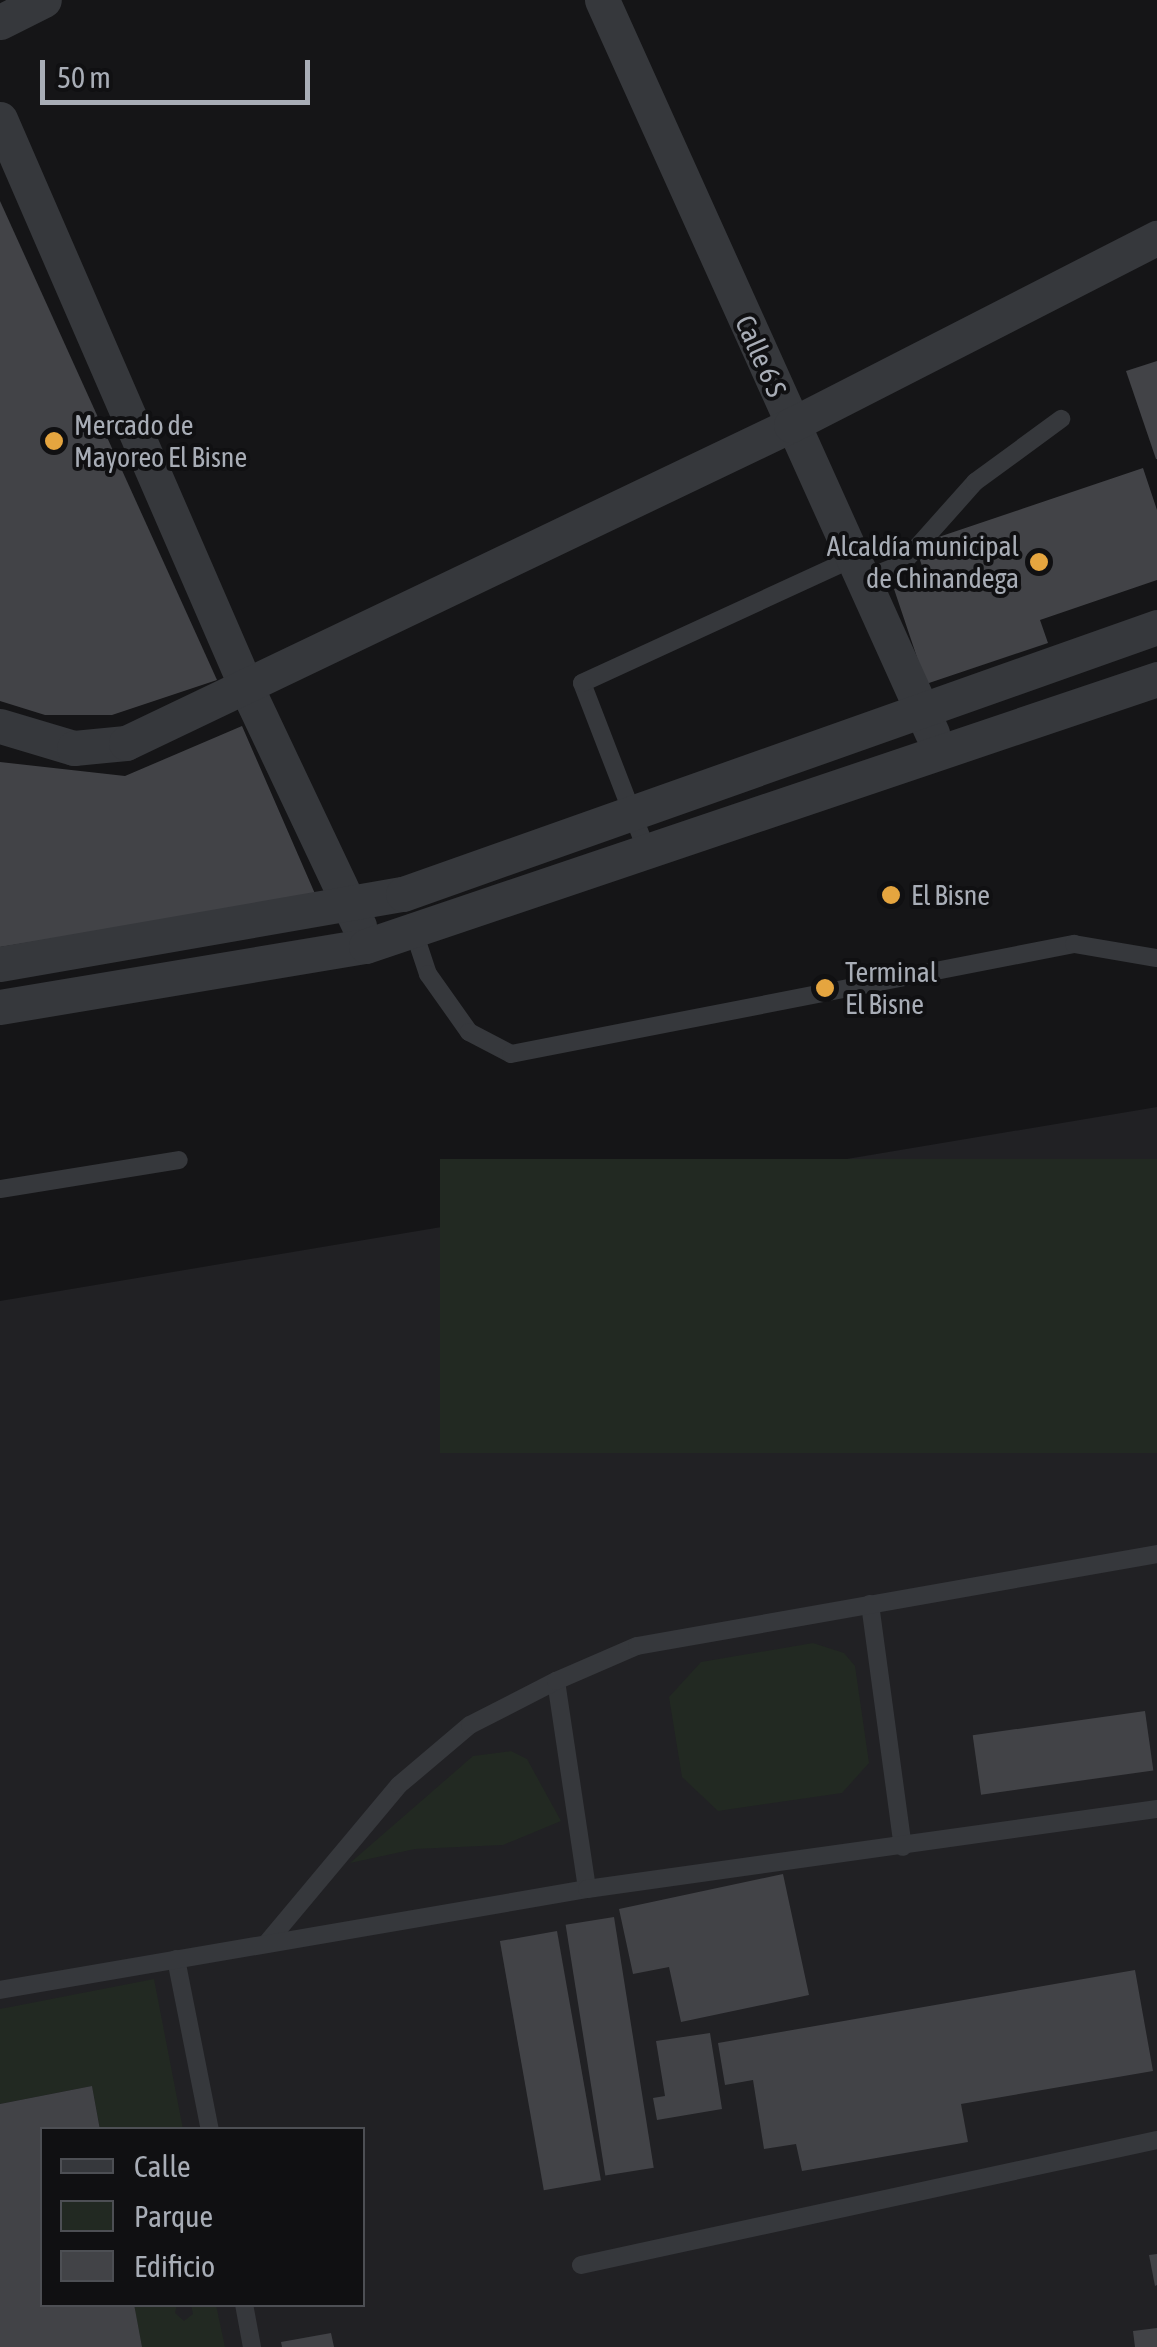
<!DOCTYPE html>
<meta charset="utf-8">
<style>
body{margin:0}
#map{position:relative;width:1157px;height:2347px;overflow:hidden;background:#151517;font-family:"Asap Condensed",sans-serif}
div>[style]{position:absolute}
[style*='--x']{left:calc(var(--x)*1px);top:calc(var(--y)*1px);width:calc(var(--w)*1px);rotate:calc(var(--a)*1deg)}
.built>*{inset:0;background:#212124}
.green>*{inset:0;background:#222922;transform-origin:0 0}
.building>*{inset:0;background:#424347;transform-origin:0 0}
.service>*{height:18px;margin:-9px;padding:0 9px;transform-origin:9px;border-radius:9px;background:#36383c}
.minor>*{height:35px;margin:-17.5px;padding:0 17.5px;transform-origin:17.5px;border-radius:17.5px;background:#36383c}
.dots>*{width:28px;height:28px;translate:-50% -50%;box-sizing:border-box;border:5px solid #101012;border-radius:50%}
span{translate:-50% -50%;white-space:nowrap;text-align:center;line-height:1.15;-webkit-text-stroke:8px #101012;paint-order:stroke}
.street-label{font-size:28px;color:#a8adb6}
.poi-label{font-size:28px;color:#a8adb6}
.left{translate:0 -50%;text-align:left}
.right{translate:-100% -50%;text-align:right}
.legend{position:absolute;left:40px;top:2127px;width:325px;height:180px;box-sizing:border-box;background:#101012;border:2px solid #4d4f54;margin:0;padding:12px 18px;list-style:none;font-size:30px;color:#a8adb6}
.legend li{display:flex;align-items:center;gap:20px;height:50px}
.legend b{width:50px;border:2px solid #4d4f54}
.scale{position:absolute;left:40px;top:60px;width:270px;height:45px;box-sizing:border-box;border:5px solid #a8adb6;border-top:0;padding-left:12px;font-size:30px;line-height:35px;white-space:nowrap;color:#a8adb6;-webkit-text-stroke:8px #101012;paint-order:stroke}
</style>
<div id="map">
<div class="built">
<div style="clip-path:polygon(evenodd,1157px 1107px,1157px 2347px,0 2347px,0 1301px,1157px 1107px,42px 2130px,362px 2130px,362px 2304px,42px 2304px,42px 2130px)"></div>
</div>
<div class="green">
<div style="left:1157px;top:1159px;width:294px;height:717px;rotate:90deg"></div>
<div style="clip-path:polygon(813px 1643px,844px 1653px,855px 1666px,869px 1763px,842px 1793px,718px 1811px,682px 1777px,669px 1697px,701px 1662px)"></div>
<div style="clip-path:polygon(511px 1751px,527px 1759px,561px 1821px,503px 1845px,415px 1849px,350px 1863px,473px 1756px)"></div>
<div style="clip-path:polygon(154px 1979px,183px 2129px,100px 2129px,92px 2086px,0 2104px,0 2009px)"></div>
<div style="clip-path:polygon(134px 2305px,177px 2305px,175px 2313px,184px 2321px,193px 2314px,191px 2305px,216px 2305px,225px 2347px,142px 2347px)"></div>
</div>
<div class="building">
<div style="clip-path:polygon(0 201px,217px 680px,112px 715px,45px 715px,0 701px)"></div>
<div style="clip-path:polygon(1157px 361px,1157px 459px,1156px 459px,1126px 371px)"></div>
<div style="clip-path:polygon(1143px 468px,1157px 510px,1157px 580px,1040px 620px,1048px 643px,926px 684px,894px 589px,926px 578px,915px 545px)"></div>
<div style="clip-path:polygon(242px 726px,316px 896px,0 947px,0 762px,125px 776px)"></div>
<div style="left:1145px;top:1711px;width:60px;height:174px;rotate:82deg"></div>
<div style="clip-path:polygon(783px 1874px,809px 1995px,681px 2022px,669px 1967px,633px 1974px,619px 1909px)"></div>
<div style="left:614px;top:1917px;width:254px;height:49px;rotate:81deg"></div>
<div style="left:557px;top:1931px;width:253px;height:58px;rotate:80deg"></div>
<div style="clip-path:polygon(1135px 1970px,1153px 2071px,961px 2104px,968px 2142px,802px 2171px,796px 2144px,764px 2149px,753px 2080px,725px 2085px,718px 2043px)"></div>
<div style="clip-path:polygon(710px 2033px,722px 2109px,657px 2120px,653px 2098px,665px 2096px,656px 2041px)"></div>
<div style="clip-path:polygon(92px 2086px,100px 2130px,42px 2130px,42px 2304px,134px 2304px,142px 2347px,0 2347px,0 2104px)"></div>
<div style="clip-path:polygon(1157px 2254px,1157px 2285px,1155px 2286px,1149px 2255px)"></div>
<div style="clip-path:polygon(1157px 2328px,1157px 2347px,1135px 2347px,1133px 2331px)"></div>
<div style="clip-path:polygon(331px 2333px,334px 2347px,282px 2347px,281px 2342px)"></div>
</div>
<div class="service">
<div style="--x:862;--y:580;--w:43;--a:-21.8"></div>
<div style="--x:902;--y:564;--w:110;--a:-48.3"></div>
<div style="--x:975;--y:482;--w:107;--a:-36.2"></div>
<div style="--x:648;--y:854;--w:183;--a:-111.1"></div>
<div style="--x:582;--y:683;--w:297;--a:-24.7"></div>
<div style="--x:411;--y:923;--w:54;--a:71.6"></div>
<div style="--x:428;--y:974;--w:71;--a:54.7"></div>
<div style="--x:469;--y:1032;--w:47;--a:27.6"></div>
<div style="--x:511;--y:1054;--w:574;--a:-11.06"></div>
<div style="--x:1074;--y:944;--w:84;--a:9.6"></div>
<div style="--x:0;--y:1189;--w:181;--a:-9.2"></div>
<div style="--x:870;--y:1604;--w:245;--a:82.3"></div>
<div style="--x:556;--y:1681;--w:210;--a:81.5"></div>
<div style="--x:266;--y:1944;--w:207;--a:-50.1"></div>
<div style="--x:399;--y:1785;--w:93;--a:-40.2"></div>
<div style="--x:470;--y:1725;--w:97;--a:-27.1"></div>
<div style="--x:556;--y:1681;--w:88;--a:-23.4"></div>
<div style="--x:637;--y:1646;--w:528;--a:-10.03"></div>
<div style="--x:176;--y:1959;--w:174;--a:78.8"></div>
<div style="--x:0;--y:1990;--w:596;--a:-9.76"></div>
<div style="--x:587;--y:1889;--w:576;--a:-7.99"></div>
<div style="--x:581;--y:2265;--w:589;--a:-12.24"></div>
<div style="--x:244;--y:2304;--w:44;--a:79.5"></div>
</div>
<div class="minor">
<div style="--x:602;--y:0;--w:804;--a:65.76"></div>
<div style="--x:0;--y:22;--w:49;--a:-26.6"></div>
<div style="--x:0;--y:119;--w:623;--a:66.56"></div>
<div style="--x:248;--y:691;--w:260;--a:64.7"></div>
<div style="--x:0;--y:726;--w:77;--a:16.6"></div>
<div style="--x:74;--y:748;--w:52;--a:-5.5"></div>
<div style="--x:126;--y:743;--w:737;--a:-25.56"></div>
<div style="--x:791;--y:425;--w:411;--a:-27.1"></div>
<div style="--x:0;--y:964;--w:409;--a:-9.9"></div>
<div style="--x:403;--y:894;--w:800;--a:-19.5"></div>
<div style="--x:0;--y:1007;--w:371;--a:-9.5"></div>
<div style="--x:366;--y:946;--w:835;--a:-18.65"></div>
</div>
<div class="dots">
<div style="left:54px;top:441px;background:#e5a53f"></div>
<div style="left:1039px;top:562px;background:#e5a53f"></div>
<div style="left:891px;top:895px;background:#e5a53f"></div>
<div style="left:825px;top:988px;background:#e5a53f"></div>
</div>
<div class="street-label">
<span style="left:761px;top:356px;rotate:66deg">Calle 6 S</span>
</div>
<div class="poi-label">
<span class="left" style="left:74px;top:441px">Mercado de<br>Mayoreo El Bisne</span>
<span class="right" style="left:1019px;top:562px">Alcaldía municipal<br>de Chinandega</span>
<span class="left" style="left:911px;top:895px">El Bisne</span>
<span class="left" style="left:845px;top:988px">Terminal<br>El Bisne</span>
</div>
<ul class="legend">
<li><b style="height:12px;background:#36383c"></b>Calle</li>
<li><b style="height:28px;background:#222922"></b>Parque</li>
<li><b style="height:28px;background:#424347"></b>Edificio</li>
</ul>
<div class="scale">50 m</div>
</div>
